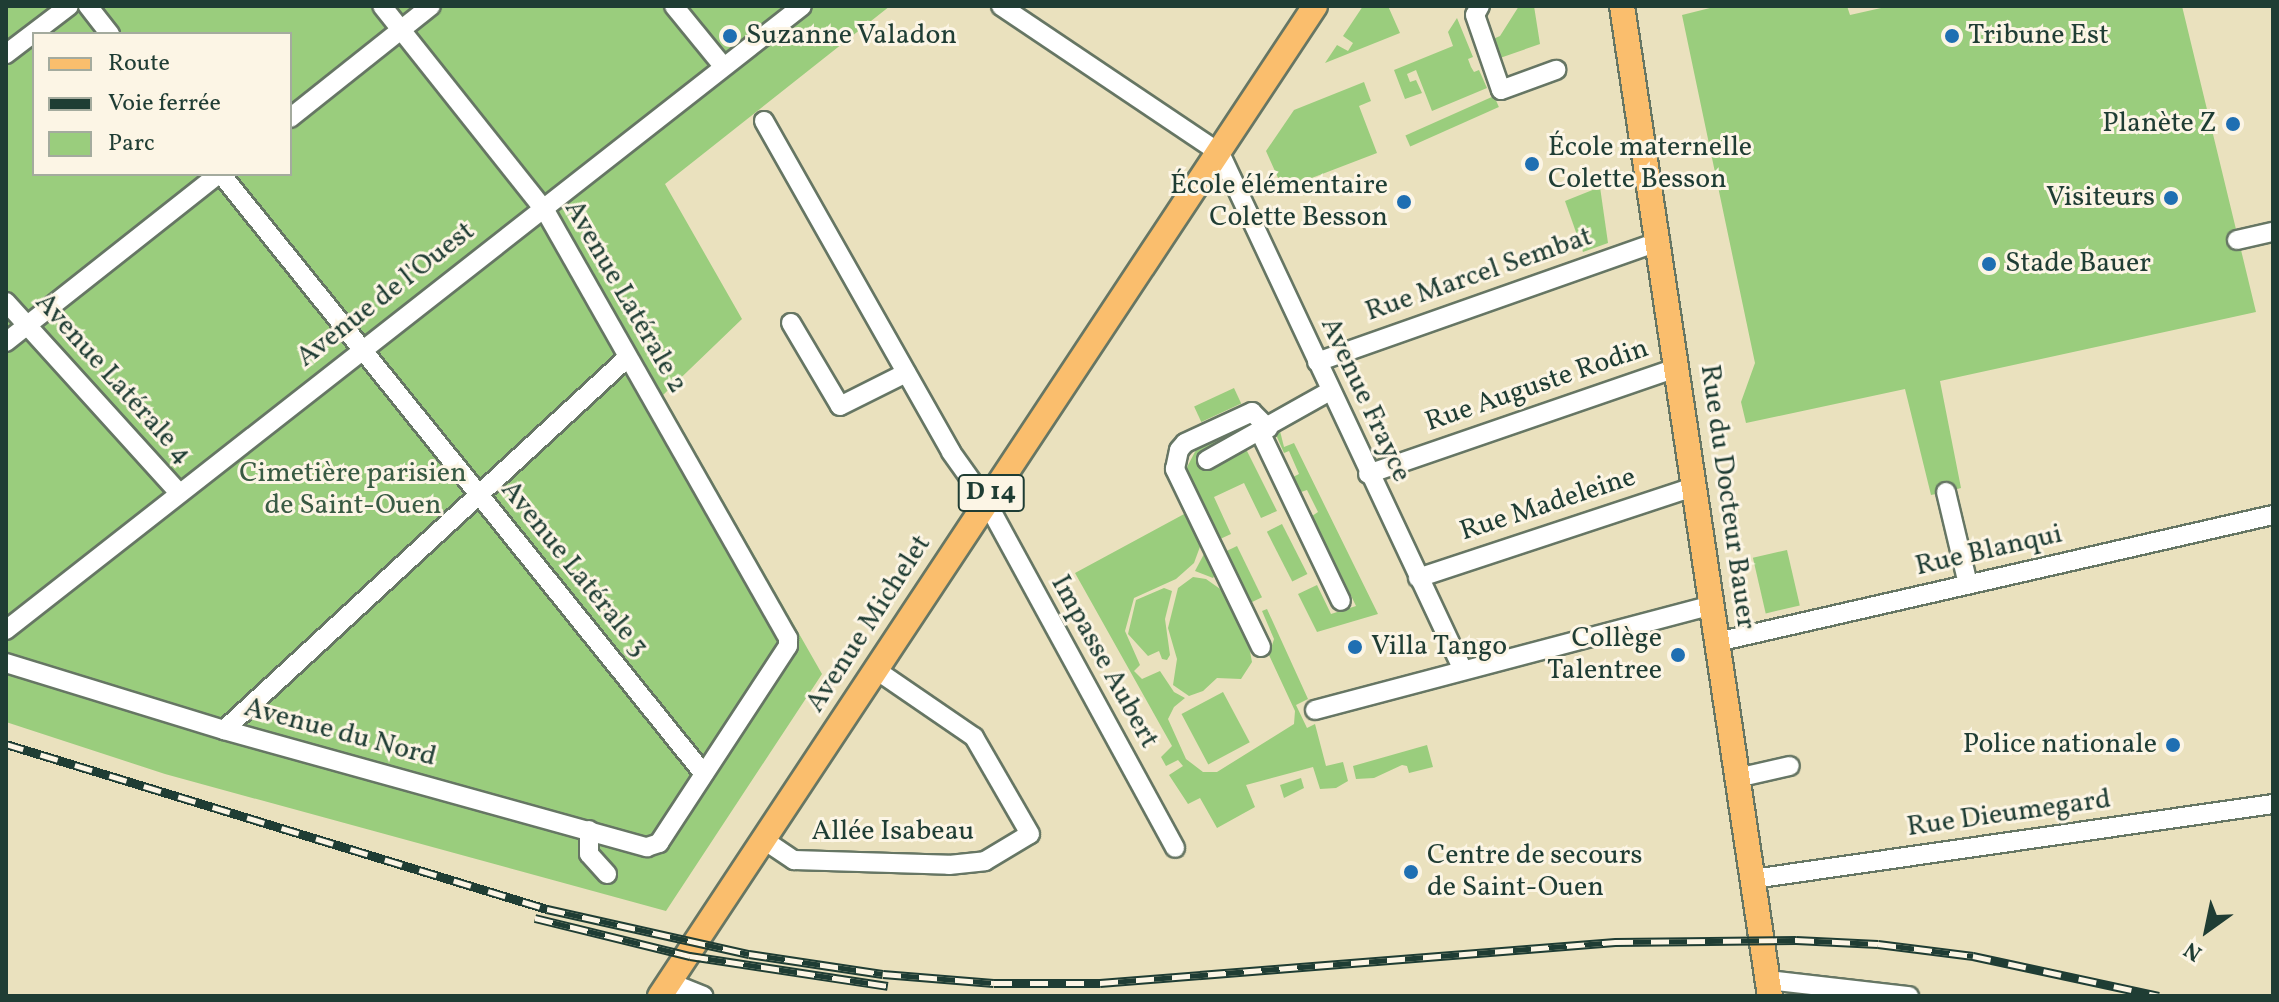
<!DOCTYPE html>
<meta charset="utf-8">
<style>
body{margin:0}
#map{position:relative;width:2279px;height:1002px;overflow:hidden;background:#eae1be;font-family:Vollkorn,serif}
div>[style]{position:absolute}
[style*='--x']{left:calc(var(--x)*1px);top:calc(var(--y)*1px);width:calc(var(--w)*1px);rotate:calc(var(--a)*1deg)}
.green>*{inset:0;background:#9acd7d;transform-origin:0 0}
.roads{filter:drop-shadow(2px 0 #667664) drop-shadow(-2px 0 #667664) drop-shadow(0 2px #667664) drop-shadow(0 -2px #667664)}
.minor>*{height:18px;margin:-9px;padding:0 9px;transform-origin:9px;border-radius:9px;background:#fff}
.major>*{height:24px;margin:-12px;padding:0 12px;transform-origin:12px;border-radius:12px;background:#fabe6d}
.rail>*{height:9px;margin-top:-4.5px;transform-origin:0;background:repeating-linear-gradient(90deg,#fcf5e5 0 18px,#1f3d34 0 36px);box-sizing:border-box;border-block:2px solid #1f3d34}
.dots>*{width:22px;height:22px;translate:-50% -50%;box-sizing:border-box;border:4px solid #fcf5e5;border-radius:50%}
span{translate:-50% -50%;white-space:nowrap;text-align:center;line-height:1.15;-webkit-text-stroke:6px #fcf5e5;paint-order:stroke}
.shield-label span{padding:2px 6px;background:#fcf5e5;border:2px solid;border-radius:6px;-webkit-text-stroke-width:0}
.shield-label{font-size:26px;color:#1f3d34;font-weight:700}
.poi-label{font-size:28px;color:#1f3d34}
.left{translate:0 -50%;text-align:left}
.right{translate:-100% -50%;text-align:right}
.street-label{font-size:28px;color:#1f3d34}
.park-label{font-size:28px;color:#385a43}
.frame{position:absolute;inset:0;border:8px solid #1f3d34;pointer-events:none}
.legend{position:absolute;left:32px;top:32px;width:260px;height:144px;box-sizing:border-box;background:#fcf5e5;border:2px solid #a4ab9e;margin:0;padding:10px 14px;list-style:none;font-size:24px;color:#1f3d34}
.legend li{display:flex;align-items:center;gap:16px;height:40px}
.legend b{width:40px;border:2px solid #a4ab9e}
.north{position:absolute;left:2167px;top:890px;width:80px;height:80px;-webkit-text-stroke:6px #fcf5e5;paint-order:stroke;rotate:213deg;font-size:22px;font-weight:700;line-height:32px;text-align:center;color:#1f3d34}
.north::after{content:'';display:block;margin:auto;width:28px;height:36px;background:#1f3d34;clip-path:polygon(50% 0,100% 100%,50% 72%,0 100%)}
</style>
<div id="map">
<div class="green">
<div style="clip-path:polygon(evenodd,6px 6px,890px 6px,665px 184px,742px 319px,663px 395px,822px 674px,666px 911px,165px 774px,6px 722px,6px 6px,34px 34px,290px 34px,290px 174px,34px 174px,34px 34px)"></div>
<div style="clip-path:polygon(1363px 6px,1388px 6px,1400px 33px,1325px 63px,1337px 45px,1348px 51px,1353px 43px,1343px 36px)"></div>
<div style="clip-path:polygon(1519px 6px,1534px 6px,1540px 44px,1500px 58px,1493px 39px,1500px 36px)"></div>
<div style="clip-path:polygon(1718px 6px,1847px 6px,1850px 15px,1890px 6px,2182px 6px,2256px 312px,1940px 381px,1961px 488px,1946px 492px,1931px 495px,1905px 389px,1746px 423px,1741px 402px,1755px 363px,1682px 15px)"></div>
<div style="clip-path:polygon(1457px 18px,1473px 57px,1468px 59px,1471px 67px,1474px 72px,1479px 70px,1487px 88px,1432px 111px,1416px 70px,1407px 74px,1410px 82px,1416px 80px,1422px 93px,1405px 99px,1394px 70px,1453px 46px,1448px 32px)"></div>
<div style="clip-path:polygon(1364px 82px,1371px 101px,1359px 106px,1377px 153px,1283px 189px,1266px 151px,1294px 110px)"></div>
<div style="left:1494px;top:96px;width:12px;height:97px;rotate:66deg"></div>
<div style="clip-path:polygon(1600px 187px,1608px 243px,1583px 252px,1565px 201px)"></div>
<div style="left:1234px;top:388px;width:17px;height:44px;rotate:65deg"></div>
<div style="clip-path:polygon(1243px 425px,1247px 433px,1203px 452px,1210px 465px,1245px 447px,1277px 511px,1261px 518px,1244px 483px,1214px 497px,1231px 534px,1218px 540px,1187px 477px,1186px 469px,1197px 448px)"></div>
<div style="clip-path:polygon(1279px 427px,1284px 447px,1294px 443px,1378px 614px,1317px 632px,1298px 594px,1317px 585px,1331px 614px,1356px 606px,1312px 516px,1318px 512px,1307px 490px,1301px 492px,1293px 477px,1299px 474px,1289px 451px,1284px 453px,1277px 437px,1272px 435px)"></div>
<div style="clip-path:polygon(1186px 513px,1201px 544px,1194px 563px,1176px 579px,1134px 598px,1125px 631px,1140px 665px,1134px 671px,1142px 679px,1160px 671px,1174px 692px,1185px 698px,1174px 707px,1168px 719px,1186px 759px,1203px 772px,1217px 772px,1294px 724px,1295px 711px,1269px 655px,1274px 639px,1262px 611px,1267px 609px,1308px 699px,1296px 705px,1307px 728px,1315px 724px,1326px 766px,1343px 762px,1348px 781px,1336px 788px,1320px 789px,1313px 767px,1246px 785px,1255px 807px,1217px 828px,1200px 798px,1188px 804px,1169px 775px,1183px 766px,1178px 760px,1166px 766px,1161px 757px,1172px 746px,1075px 573px)"></div>
<div style="left:1282px;top:524px;width:56px;height:17px;rotate:63deg"></div>
<div style="left:1237px;top:546px;width:57px;height:15px;rotate:64deg"></div>
<div style="left:1787px;top:550px;width:57px;height:35px;rotate:77deg"></div>
<div style="clip-path:polygon(1204px 554px,1215px 575px,1213px 578px,1195px 571px)"></div>
<div style="clip-path:polygon(1193px 577px,1206px 579px,1223px 591px,1249px 646px,1252px 662px,1241px 679px,1217px 678px,1203px 691px,1189px 696px,1173px 685px,1177px 659px,1168px 628px,1178px 588px)"></div>
<div style="clip-path:polygon(1164px 588px,1172px 591px,1165px 619px,1170px 655px,1167px 660px,1162px 659px,1159px 651px,1148px 656px,1128px 634px,1136px 600px)"></div>
<div style="left:1223px;top:692px;width:57px;height:47px;rotate:62deg"></div>
<div style="clip-path:polygon(1427px 745px,1433px 767px,1409px 773px,1407px 766px,1402px 765px,1374px 778px,1356px 779px,1353px 766px)"></div>
<div style="clip-path:polygon(1301px 778px,1304px 788px,1284px 798px,1280px 785px)"></div>
</div>
<div class="roads">
<div class="minor">
<div style="--x:88;--y:6;--w:36;--a:52"></div>
<div style="--x:674;--y:6;--w:77;--a:50.8"></div>
<div style="--x:1001;--y:6;--w:264;--a:33.9"></div>
<div style="--x:1220;--y:153;--w:569;--a:64.83"></div>
<div style="--x:1480;--y:6;--w:10;--a:119"></div>
<div style="--x:1475;--y:15;--w:79;--a:70.9"></div>
<div style="--x:1501;--y:90;--w:59;--a:-20"></div>
<div style="--x:6;--y:54;--w:79;--a:-37.3"></div>
<div style="--x:290;--y:118;--w:180;--a:-38.5"></div>
<div style="--x:764;--y:121;--w:380;--a:60.5"></div>
<div style="--x:951;--y:452;--w:60;--a:54.5"></div>
<div style="--x:986;--y:501;--w:395;--a:61.4"></div>
<div style="--x:221;--y:174;--w:770;--a:51.17"></div>
<div style="--x:2237;--y:240;--w:37;--a:-13"></div>
<div style="--x:6;--y:302;--w:258;--a:47.8"></div>
<div style="--x:791;--y:323;--w:96;--a:59.4"></div>
<div style="--x:840;--y:406;--w:74;--a:-26.6"></div>
<div style="--x:6;--y:342;--w:271;--a:-38.3"></div>
<div style="--x:1317;--y:362;--w:364;--a:-19.4"></div>
<div style="--x:1260;--y:432;--w:187;--a:64.4"></div>
<div style="--x:1207;--y:460;--w:141;--a:-29.3"></div>
<div style="--x:1368;--y:474;--w:329;--a:-19"></div>
<div style="--x:1946;--y:492;--w:95;--a:76.6"></div>
<div style="--x:1418;--y:578;--w:293;--a:-18.3"></div>
<div style="--x:6;--y:630;--w:1011;--a:-38.09"></div>
<div style="--x:1717;--y:642;--w:570;--a:-12.87"></div>
<div style="--x:1261;--y:647;--w:198;--a:-115.8"></div>
<div style="--x:1175;--y:469;--w:19;--a:-78"></div>
<div style="--x:1179;--y:450;--w:9;--a:-49"></div>
<div style="--x:1185;--y:443;--w:74;--a:-24.8"></div>
<div style="--x:1252;--y:412;--w:23;--a:45"></div>
<div style="--x:6;--y:663;--w:228;--a:17.1"></div>
<div style="--x:224;--y:730;--w:439;--a:15.5"></div>
<div style="--x:647;--y:847;--w:13;--a:-18"></div>
<div style="--x:659;--y:843;--w:235;--a:-56.8"></div>
<div style="--x:788;--y:646;--w:8;--a:-90"></div>
<div style="--x:788;--y:638;--w:490;--a:-119.6"></div>
<div style="--x:546;--y:212;--w:263;--a:-128.5"></div>
<div style="--x:1315;--y:710;--w:408;--a:-14.8"></div>
<div style="--x:224;--y:730;--w:548;--a:-42.71"></div>
<div style="--x:1737;--y:778;--w:54;--a:-12.8"></div>
<div style="--x:589;--y:830;--w:24;--a:90"></div>
<div style="--x:589;--y:854;--w:27;--a:48"></div>
<div style="--x:764;--y:840;--w:36;--a:34"></div>
<div style="--x:794;--y:860;--w:155;--a:1.8"></div>
<div style="--x:949;--y:865;--w:36;--a:-6"></div>
<div style="--x:985;--y:861;--w:52;--a:-31"></div>
<div style="--x:1030;--y:834;--w:112;--a:-120"></div>
<div style="--x:974;--y:737;--w:119;--a:-145.6"></div>
<div style="--x:1753;--y:879;--w:525;--a:-8.21"></div>
<div style="--x:1768;--y:980;--w:142;--a:6.5"></div>
<div style="--x:669;--y:982;--w:37;--a:22"></div>
</div>
<div class="major">
<div style="--x:1622;--y:6;--w:1001;--a:81.5"></div>
<div style="--x:660;--y:996;--w:1187;--a:-56.51"></div>
</div>
</div>
<div class="rail">
<div style="--x:6;--y:744;--w:566;--a:16.96"></div>
<div style="--x:547;--y:909;--w:207;--a:12.6"></div>
<div style="--x:749;--y:954;--w:135;--a:8.5"></div>
<div style="--x:883;--y:974;--w:111;--a:4.6"></div>
<div style="--x:994;--y:983;--w:106;--a:0"></div>
<div style="--x:1100;--y:983;--w:517;--a:-4.55"></div>
<div style="--x:1615;--y:942;--w:181;--a:-0.6"></div>
<div style="--x:1796;--y:940;--w:82;--a:2.8"></div>
<div style="--x:1878;--y:944;--w:96;--a:7.2"></div>
<div style="--x:1973;--y:956;--w:190;--a:12.1"></div>
<div style="--x:535;--y:918;--w:160;--a:13.8"></div>
<div style="--x:690;--y:956;--w:200;--a:8.6"></div>
</div>
<div class="dots">
<div style="left:730px;top:36px;background:#1f6fb2"></div>
<div style="left:1952px;top:36px;background:#1f6fb2"></div>
<div style="left:2233px;top:124px;background:#1f6fb2"></div>
<div style="left:1532px;top:164px;background:#1f6fb2"></div>
<div style="left:2171px;top:198px;background:#1f6fb2"></div>
<div style="left:1404px;top:202px;background:#1f6fb2"></div>
<div style="left:1989px;top:264px;background:#1f6fb2"></div>
<div style="left:1355px;top:647px;background:#1f6fb2"></div>
<div style="left:1678px;top:655px;background:#1f6fb2"></div>
<div style="left:2173px;top:745px;background:#1f6fb2"></div>
<div style="left:1411px;top:872px;background:#1f6fb2"></div>
</div>
<div class="shield-label">
<span style="left:991px;top:493px">D 14</span>
</div>
<div class="poi-label">
<span class="left" style="left:746px;top:36px">Suzanne Valadon</span>
<span class="left" style="left:1968px;top:36px">Tribune Est</span>
<span class="right" style="left:2217px;top:124px">Planète Z</span>
<span class="left" style="left:1548px;top:164px">École maternelle<br>Colette Besson</span>
<span class="right" style="left:1388px;top:202px">École élémentaire<br>Colette Besson</span>
<span class="right" style="left:2155px;top:198px">Visiteurs</span>
<span class="left" style="left:2005px;top:264px">Stade Bauer</span>
<span class="right" style="left:1662px;top:655px">Collège<br>Talentree</span>
<span class="left" style="left:1371px;top:647px">Villa Tango</span>
<span class="right" style="left:2157px;top:745px">Police nationale</span>
<span class="left" style="left:1427px;top:872px">Centre de secours<br>de Saint-Ouen</span>
</div>
<div class="street-label">
<span style="left:1479px;top:275px;rotate:-19deg">Rue Marcel Sembat</span>
<span style="left:386px;top:295px;rotate:-38deg">Avenue de l'Ouest</span>
<span style="left:625px;top:297px;rotate:60deg">Avenue Latérale 2</span>
<span style="left:113px;top:379px;rotate:48deg">Avenue Latérale 4</span>
<span style="left:1537px;top:386px;rotate:-19deg">Rue Auguste Rodin</span>
<span style="left:1365px;top:400px;rotate:65deg">Avenue Frayce</span>
<span style="left:1727px;top:497px;rotate:82deg">Rue du Docteur Bauer</span>
<span style="left:1548px;top:505px;rotate:-18deg">Rue Madeleine</span>
<span style="left:1989px;top:551px;rotate:-13deg">Rue Blanqui</span>
<span style="left:574px;top:569px;rotate:51deg">Avenue Latérale 3</span>
<span style="left:869px;top:624px;rotate:-57deg">Avenue Michelet</span>
<span style="left:1104px;top:662px;rotate:61deg">Impasse Aubert</span>
<span style="left:340px;top:733px;rotate:15deg">Avenue du Nord</span>
<span style="left:2009px;top:814px;rotate:-8deg">Rue Dieumegard</span>
<span style="left:893px;top:832px">Allée Isabeau</span>
</div>
<div class="park-label">
<span style="left:353px;top:490px">Cimetière parisien<br>de Saint-Ouen</span>
</div>
<div class="frame"></div>
<ul class="legend">
<li><b style="height:10px;background:#fabe6d"></b>Route</li>
<li><b style="height:10px;background:#1f3d34"></b>Voie ferrée</li>
<li><b style="height:22px;background:#9acd7d"></b>Parc</li>
</ul>
<div class="north">N</div>
</div>
